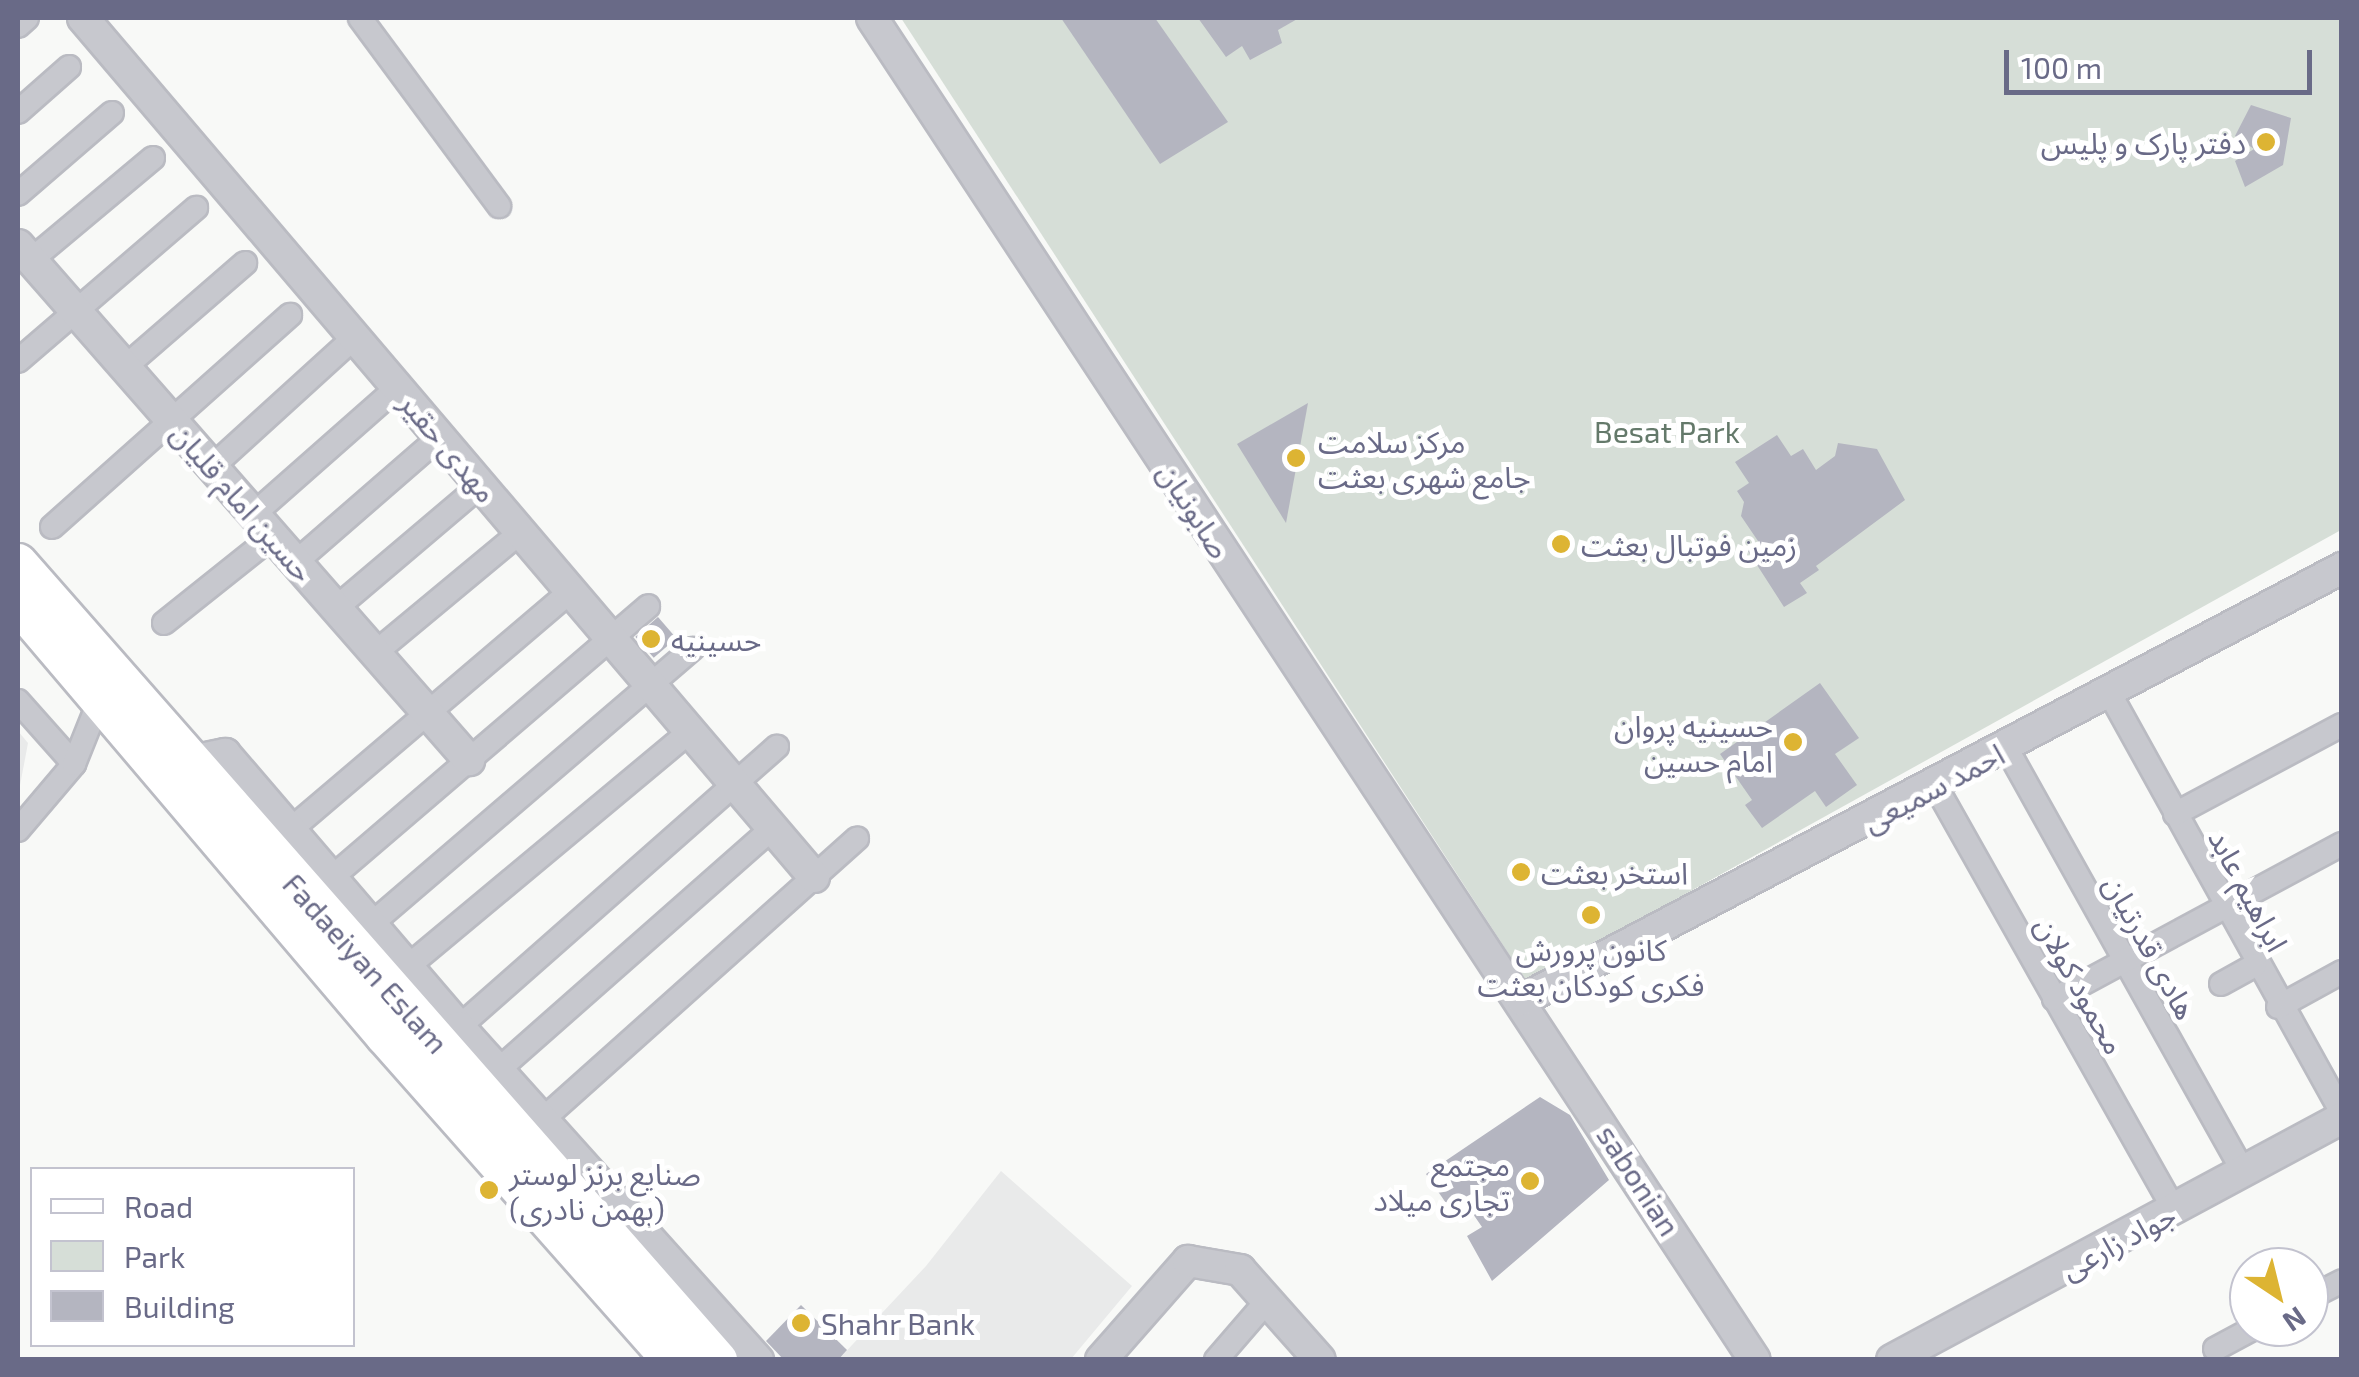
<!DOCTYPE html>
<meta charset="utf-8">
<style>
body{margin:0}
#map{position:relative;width:2359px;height:1377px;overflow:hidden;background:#f8f9f7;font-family:"Exo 2","Noto Sans Arabic",sans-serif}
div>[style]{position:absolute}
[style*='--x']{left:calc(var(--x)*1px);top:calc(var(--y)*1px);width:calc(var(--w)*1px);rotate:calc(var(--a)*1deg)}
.built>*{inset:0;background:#e9eaea}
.green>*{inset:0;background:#d6ded7}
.building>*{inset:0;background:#b4b5c0;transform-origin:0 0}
.roads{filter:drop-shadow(2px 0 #babbc2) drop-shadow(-2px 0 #babbc2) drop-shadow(0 2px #babbc2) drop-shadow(0 -2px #babbc2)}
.minor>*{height:22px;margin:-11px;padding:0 11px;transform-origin:11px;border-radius:11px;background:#c7c8ce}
.tertiary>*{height:30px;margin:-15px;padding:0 15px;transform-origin:15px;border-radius:15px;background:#c7c8ce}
.primary>*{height:38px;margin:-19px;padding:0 19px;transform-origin:19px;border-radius:19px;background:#fff}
.dots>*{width:28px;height:28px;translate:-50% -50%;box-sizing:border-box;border:5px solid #fff;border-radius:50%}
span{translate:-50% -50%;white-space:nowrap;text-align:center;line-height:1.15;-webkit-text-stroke:10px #fff;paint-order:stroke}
.poi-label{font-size:30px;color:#696a87}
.right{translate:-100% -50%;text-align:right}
.left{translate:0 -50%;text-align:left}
.park-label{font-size:30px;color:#64796a}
.street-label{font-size:30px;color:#696a87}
.frame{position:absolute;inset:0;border:20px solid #696a87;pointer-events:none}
.legend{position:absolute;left:30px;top:1167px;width:325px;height:180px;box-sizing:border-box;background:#fff;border:2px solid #c3c3cf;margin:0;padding:12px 18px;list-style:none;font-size:30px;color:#696a87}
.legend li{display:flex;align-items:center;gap:20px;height:50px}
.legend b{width:50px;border:2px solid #c3c3cf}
.north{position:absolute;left:2229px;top:1247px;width:100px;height:100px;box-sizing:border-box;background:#fff;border:2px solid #c3c3cf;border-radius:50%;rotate:145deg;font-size:28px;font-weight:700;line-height:40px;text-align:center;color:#696a87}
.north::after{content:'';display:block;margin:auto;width:35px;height:45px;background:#ddb433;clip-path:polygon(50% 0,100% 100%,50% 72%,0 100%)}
.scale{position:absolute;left:2004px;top:50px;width:308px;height:45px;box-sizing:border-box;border:5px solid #696a87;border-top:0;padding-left:12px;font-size:30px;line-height:35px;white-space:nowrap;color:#696a87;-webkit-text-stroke:8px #fff;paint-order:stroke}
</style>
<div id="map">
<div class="built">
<div style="clip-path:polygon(18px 731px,28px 743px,18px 796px)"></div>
<div style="clip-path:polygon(1001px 1171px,1132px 1286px,1071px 1359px,838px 1360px,926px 1266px)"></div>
</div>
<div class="green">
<div style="clip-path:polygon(901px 18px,2341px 18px,2341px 530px,1527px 982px)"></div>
</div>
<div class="building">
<div style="clip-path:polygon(1061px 18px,1155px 18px,1228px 122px,1160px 164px)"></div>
<div style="clip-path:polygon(1198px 18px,1299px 18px,1278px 30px,1282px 43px,1250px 60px,1242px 46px,1226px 57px)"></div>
<div style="clip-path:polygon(2251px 105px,2291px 118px,2283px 165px,2245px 187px,2235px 161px,2254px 149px,2235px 136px)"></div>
<div style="clip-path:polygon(1308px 403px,1286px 523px,1237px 444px)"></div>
<div style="clip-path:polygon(1777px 435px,1791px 456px,1803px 449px,1816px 470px,1835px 456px,1838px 443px,1877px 449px,1905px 500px,1816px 566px,1819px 570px,1800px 583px,1807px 593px,1784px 607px,1748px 551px,1760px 544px,1741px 516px,1744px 502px,1737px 491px,1749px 483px,1735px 462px)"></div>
<div style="left:658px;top:617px;width:28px;height:30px;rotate:49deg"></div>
<div style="clip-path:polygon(1820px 683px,1859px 738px,1835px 754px,1857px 785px,1826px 807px,1815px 791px,1762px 828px,1745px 805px,1752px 800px,1720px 754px)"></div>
<div style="clip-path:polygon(1540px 1097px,1570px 1115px,1609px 1180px,1492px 1281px,1467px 1236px,1482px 1227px,1462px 1198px,1448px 1206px,1426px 1174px)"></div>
<div style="clip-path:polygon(801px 1305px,847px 1350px,838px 1360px,784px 1360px,766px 1341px)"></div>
</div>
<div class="roads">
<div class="minor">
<div style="--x:360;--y:18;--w:234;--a:53.5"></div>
<div style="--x:18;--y:26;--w:12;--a:-42"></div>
<div style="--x:18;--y:112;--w:68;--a:-41.4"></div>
<div style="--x:18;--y:194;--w:124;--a:-40.8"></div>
<div style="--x:31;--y:260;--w:159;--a:-39.9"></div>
<div style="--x:18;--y:361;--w:235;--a:-40.7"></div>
<div style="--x:125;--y:367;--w:159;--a:-40.9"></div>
<div style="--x:212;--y:467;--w:193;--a:-42.3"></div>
<div style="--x:254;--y:514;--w:192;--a:-41.4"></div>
<div style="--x:52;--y:527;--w:319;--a:-41.7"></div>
<div style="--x:296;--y:562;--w:191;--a:-41"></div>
<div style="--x:336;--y:608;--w:190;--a:-40.3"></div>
<div style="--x:164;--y:623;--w:139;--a:-38.6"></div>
<div style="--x:375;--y:653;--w:190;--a:-39.7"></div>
<div style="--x:2110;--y:694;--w:478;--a:61"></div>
<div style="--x:18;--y:701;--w:84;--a:48.4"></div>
<div style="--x:2007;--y:749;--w:486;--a:60.8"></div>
<div style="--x:1936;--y:787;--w:487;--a:60.6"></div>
<div style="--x:2175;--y:814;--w:189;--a:-28.1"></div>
<div style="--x:18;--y:830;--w:87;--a:-49.7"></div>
<div style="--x:74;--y:764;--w:70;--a:-68.2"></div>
<div style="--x:289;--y:831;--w:370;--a:-40.4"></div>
<div style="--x:330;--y:879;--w:419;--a:-40.6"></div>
<div style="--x:369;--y:926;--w:426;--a:-40.6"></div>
<div style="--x:406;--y:968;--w:370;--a:-39.8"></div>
<div style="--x:2221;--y:984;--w:39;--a:-29"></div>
<div style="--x:2054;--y:999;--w:327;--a:-28.3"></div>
<div style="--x:2278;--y:1007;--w:73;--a:-28.7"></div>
<div style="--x:459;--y:1027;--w:424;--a:-41.4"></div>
<div style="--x:497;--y:1071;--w:368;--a:-41.4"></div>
<div style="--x:541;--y:1121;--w:424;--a:-41.8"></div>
<div style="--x:2309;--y:1298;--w:37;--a:-27"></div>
<div style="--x:2215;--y:1349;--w:47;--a:-28.2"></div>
<div style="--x:1216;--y:1360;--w:78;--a:-49.2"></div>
</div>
<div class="tertiary">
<div style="--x:83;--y:18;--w:1128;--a:49.6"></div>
<div style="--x:872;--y:18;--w:1606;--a:56.66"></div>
<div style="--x:18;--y:245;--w:685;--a:48.79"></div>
<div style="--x:187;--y:762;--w:39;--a:-12"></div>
<div style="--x:225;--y:754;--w:360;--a:49.4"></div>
<div style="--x:459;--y:1027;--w:448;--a:48.1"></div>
<div style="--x:1522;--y:1000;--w:927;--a:-27.78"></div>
<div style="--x:1101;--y:1360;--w:132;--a:-48.7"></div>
<div style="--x:1188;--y:1261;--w:53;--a:9.8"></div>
<div style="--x:1240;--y:1270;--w:120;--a:48.4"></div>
<div style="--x:1892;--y:1360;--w:511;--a:-28.27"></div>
</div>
<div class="primary">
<div style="--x:18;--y:563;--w:1061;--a:48.71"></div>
<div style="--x:18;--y:604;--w:567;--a:49.65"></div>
<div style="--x:385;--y:1036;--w:433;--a:48.5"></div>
</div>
</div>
<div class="dots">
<div style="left:2266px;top:142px;background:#ddb433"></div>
<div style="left:1296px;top:458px;background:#ddb433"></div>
<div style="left:1561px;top:544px;background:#ddb433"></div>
<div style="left:651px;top:639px;background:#ddb433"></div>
<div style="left:1793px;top:742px;background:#ddb433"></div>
<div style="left:1521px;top:872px;background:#ddb433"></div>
<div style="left:1591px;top:915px;background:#ddb433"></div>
<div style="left:1530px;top:1181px;background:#ddb433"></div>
<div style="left:489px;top:1190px;background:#ddb433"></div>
<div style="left:801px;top:1323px;background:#ddb433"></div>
</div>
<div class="poi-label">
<span class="right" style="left:2246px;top:142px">دفتر پارک و پلیس</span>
<span class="left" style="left:1318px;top:458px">مرکز سلامت<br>جامع شهری بعثت</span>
<span class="left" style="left:1581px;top:544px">زمین فوتبال بعثت</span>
<span class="left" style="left:671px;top:639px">حسینیه</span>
<span class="right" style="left:1773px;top:742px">حسینیه پروان<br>امام حسین</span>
<span class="left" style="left:1541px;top:872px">استخر بعثت</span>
<span style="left:1591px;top:966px">کانون پرورش<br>فکری کودکان بعثت</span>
<span class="right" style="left:1510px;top:1181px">مجتمع<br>تجاری میلاد</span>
<span class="left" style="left:509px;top:1190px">صنایع برنز لوستر<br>(بهمن نادری)</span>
<span class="left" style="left:821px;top:1323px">Shahr Bank</span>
</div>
<div class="park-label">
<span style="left:1667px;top:431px">Besat Park</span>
</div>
<div class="street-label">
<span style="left:449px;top:447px;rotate:50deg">مهدی حقیر</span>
<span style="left:243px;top:502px;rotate:49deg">حسین امام قلیان</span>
<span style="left:1195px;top:510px;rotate:57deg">صابونیان</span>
<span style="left:1933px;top:787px;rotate:-28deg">احمد سمیعی</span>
<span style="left:2249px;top:890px;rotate:62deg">ابراهیم عابد</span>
<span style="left:2151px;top:947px;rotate:61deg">هادی قدرتیان</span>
<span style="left:366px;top:963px;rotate:48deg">Fadaeiyan Eslam</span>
<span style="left:2081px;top:985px;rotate:61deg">محمود کولان</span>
<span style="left:1639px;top:1180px;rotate:57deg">sabonian</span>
<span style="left:2118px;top:1241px;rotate:-28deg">جواد زارعی</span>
</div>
<div class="frame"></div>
<ul class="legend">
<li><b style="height:12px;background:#fff"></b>Road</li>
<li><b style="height:28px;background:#d6ded7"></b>Park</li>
<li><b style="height:28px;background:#b4b5c0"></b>Building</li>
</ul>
<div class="north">N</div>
<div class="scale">100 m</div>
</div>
